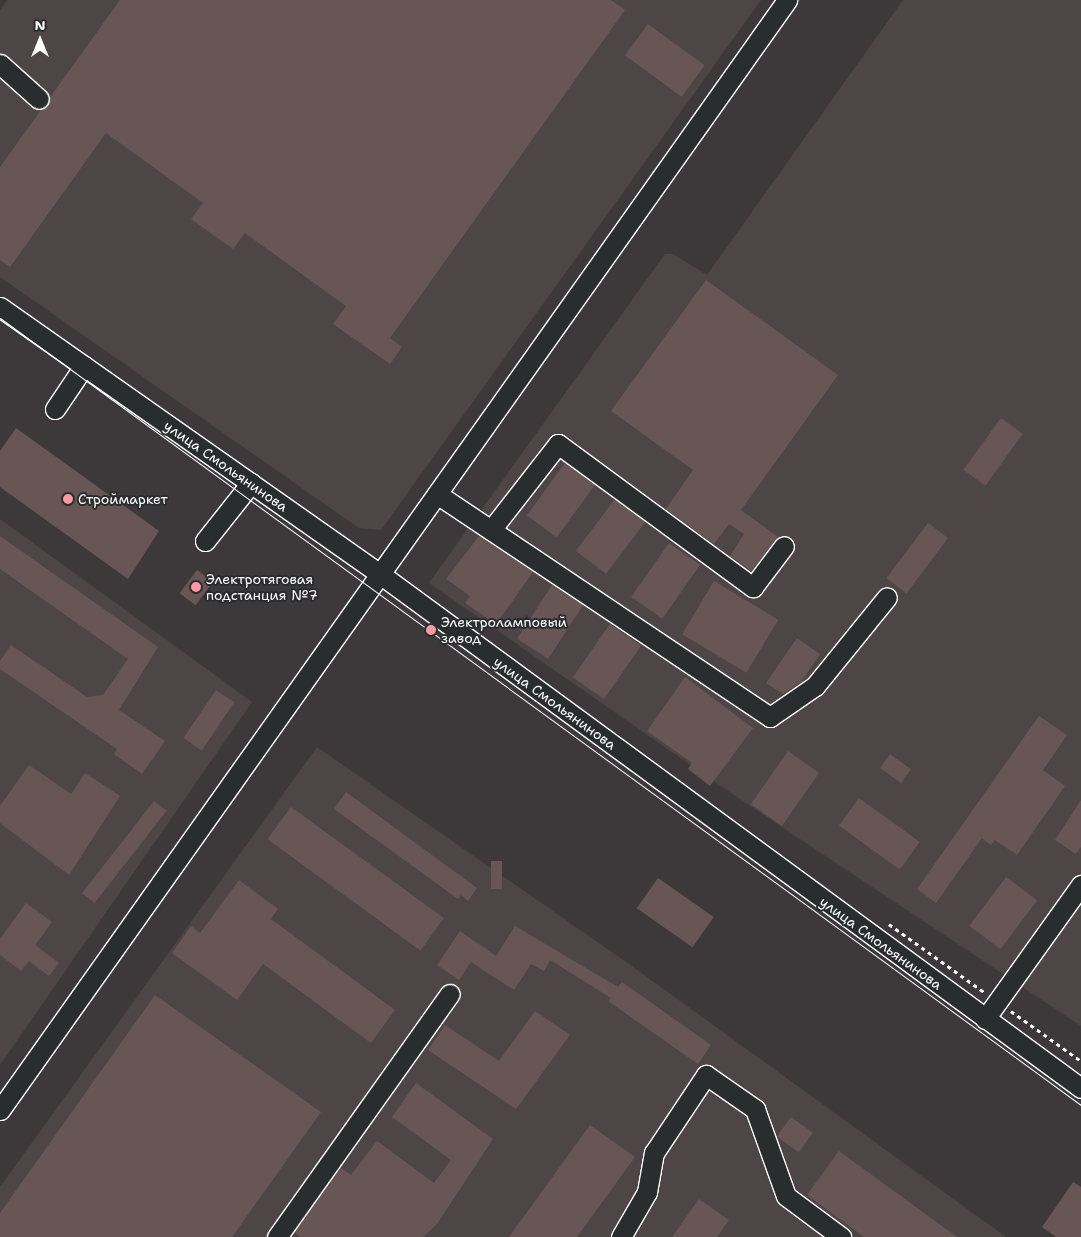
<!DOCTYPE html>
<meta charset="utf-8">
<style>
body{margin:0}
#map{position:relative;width:1081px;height:1237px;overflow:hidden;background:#3d393a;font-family:"Shantell Sans",sans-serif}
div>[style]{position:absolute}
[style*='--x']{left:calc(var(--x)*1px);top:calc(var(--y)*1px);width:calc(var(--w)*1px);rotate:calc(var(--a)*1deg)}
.built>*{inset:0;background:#4e4646}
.building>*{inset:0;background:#685656;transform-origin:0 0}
.path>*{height:2.5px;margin-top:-1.25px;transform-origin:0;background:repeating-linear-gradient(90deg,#fff 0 4px,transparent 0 8px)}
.roads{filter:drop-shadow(1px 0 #fff) drop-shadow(-1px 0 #fff) drop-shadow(0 1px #fff) drop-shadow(0 -1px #fff)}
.minor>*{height:19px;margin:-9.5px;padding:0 9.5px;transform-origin:9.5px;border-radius:9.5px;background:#2a2d2e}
.tram>*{height:1px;margin:-0.5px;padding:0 0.5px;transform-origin:0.5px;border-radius:0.5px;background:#fff}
.dots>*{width:14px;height:14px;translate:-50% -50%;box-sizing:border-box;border:2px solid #2a2d2e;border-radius:50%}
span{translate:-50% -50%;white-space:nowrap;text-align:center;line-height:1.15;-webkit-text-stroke:4px #2a2d2e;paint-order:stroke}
.street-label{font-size:14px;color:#fff}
.poi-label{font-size:14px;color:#fff}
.left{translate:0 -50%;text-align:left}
.north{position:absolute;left:15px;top:15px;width:50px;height:50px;-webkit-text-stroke:4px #2a2d2e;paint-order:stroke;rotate:0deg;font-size:14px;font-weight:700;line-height:20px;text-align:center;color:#fff}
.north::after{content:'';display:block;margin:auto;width:18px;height:22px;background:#fff;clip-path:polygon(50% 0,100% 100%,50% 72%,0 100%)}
</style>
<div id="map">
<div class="built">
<div style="clip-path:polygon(7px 0,761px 0,381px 530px,359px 528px,0 277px,0 10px)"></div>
<div style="clip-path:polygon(903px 0,1081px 0,1081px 1026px,731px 793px,429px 583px,665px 254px,673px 254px,707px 275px)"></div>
<div style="clip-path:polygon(0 519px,252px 702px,0 1065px)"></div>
<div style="clip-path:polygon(317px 747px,629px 964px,1006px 1237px,0 1237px,0 1187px)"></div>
</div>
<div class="building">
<div style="clip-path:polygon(120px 0,611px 0,625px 10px,390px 338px,402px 347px,390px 364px,333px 324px,346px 306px,245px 233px,233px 249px,191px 219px,203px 203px,106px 133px,10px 267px,0 260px,0 167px)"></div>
<div style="left:648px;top:24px;width:70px;height:39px;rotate:36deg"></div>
<div style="clip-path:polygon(706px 280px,838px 375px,741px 510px,778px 537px,751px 571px,730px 556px,744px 534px,729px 524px,714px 544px,666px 509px,693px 470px,611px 411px)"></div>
<div style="left:1001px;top:418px;width:27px;height:64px;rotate:36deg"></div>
<div style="clip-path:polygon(16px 428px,159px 531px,128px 579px,0 487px,0 451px)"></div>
<div style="left:565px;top:463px;width:37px;height:65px;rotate:36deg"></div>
<div style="left:615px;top:499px;width:38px;height:65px;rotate:37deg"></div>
<div style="left:928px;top:523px;width:25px;height:69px;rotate:37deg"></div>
<div style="clip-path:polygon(0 536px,158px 647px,119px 710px,165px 741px,142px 774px,114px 754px,117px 749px,0 669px,0 661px,11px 645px,87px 697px,103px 695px,128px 659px,0 569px)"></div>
<div style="clip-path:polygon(479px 536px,533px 572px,496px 624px,465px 603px,470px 596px,446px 579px)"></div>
<div style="left:669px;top:543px;width:38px;height:66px;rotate:35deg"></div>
<div style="left:197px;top:570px;width:20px;height:29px;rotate:37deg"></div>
<div style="left:714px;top:581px;width:75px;height:62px;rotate:31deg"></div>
<div style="left:552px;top:585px;width:37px;height:64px;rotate:33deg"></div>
<div style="left:610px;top:624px;width:38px;height:65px;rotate:35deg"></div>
<div style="clip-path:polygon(797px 638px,820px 654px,801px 682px,783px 694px,766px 683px)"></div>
<div style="clip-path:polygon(685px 677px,753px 728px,710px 786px,688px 769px,692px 763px,647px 731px)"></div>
<div style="left:216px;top:690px;width:22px;height:58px;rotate:34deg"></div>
<div style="clip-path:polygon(1039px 716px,1067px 735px,1043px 770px,1065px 786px,1017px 855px,995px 840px,991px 845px,982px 838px,936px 903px,917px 889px)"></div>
<div style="left:788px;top:751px;width:38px;height:65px;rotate:35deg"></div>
<div style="left:890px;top:754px;width:26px;height:17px;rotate:36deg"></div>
<div style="clip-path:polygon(29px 765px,71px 794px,85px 773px,120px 796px,69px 875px,0 823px,0 806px)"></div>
<div style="clip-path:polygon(346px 792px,477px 888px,468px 901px,461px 895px,458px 899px,334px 809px)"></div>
<div style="left:859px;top:798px;width:75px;height:34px;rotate:36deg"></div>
<div style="clip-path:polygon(1081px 800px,1081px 847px,1076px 854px,1055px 840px)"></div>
<div style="left:154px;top:801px;width:16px;height:117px;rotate:38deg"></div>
<div style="left:291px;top:807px;width:189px;height:40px;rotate:36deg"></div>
<div style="left:491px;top:861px;width:11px;height:28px"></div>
<div style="left:1006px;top:877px;width:39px;height:61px;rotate:37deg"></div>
<div style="left:658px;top:878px;width:68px;height:37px;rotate:35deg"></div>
<div style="clip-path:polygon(239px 880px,278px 909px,271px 919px,395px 1010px,371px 1043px,263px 964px,237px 1000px,172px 953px,191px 926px,200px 933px)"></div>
<div style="clip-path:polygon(26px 903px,52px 922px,35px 945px,59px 963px,49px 976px,29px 961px,21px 971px,0 955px,0 939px)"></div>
<div style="clip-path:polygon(515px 926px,618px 987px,622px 982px,711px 1045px,698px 1064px,608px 1001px,611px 998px,550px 960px,544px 971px,531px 964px,514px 990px,471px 962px,459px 980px,437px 965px,460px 931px,496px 956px)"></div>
<div style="clip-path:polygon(155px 995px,321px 1112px,232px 1237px,0 1237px,0 1213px)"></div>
<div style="clip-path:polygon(535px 1011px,570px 1035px,516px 1109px,428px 1050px,445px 1025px,499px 1061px)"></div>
<div style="clip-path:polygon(416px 1083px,493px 1139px,437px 1224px,423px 1237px,301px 1237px,294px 1232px,341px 1168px,351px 1175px,377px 1141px,434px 1183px,451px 1160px,392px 1117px)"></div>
<div style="left:791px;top:1117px;width:27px;height:24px;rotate:36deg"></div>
<div style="clip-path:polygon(590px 1125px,635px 1157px,577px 1237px,509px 1237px)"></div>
<div style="clip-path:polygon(839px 1151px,957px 1237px,864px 1237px,807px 1195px)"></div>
<div style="clip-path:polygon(1073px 1182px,1081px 1187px,1081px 1237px,1056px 1237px,1042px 1227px)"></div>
<div style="clip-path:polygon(699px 1199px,729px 1220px,717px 1237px,672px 1237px)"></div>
</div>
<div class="path">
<div style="--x:889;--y:924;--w:117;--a:35.6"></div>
<div style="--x:1011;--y:1011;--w:86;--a:35.5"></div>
</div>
<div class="roads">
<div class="minor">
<div style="--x:0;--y:64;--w:52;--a:41.9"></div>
<div style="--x:0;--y:307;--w:464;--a:35.1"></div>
<div style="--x:380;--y:574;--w:869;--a:36.25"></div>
<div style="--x:55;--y:409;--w:52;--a:-56"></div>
<div style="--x:437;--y:494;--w:401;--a:33.8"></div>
<div style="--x:770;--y:717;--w:55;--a:-34.6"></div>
<div style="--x:815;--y:686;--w:114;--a:-51"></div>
<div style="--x:491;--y:530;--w:109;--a:-52.1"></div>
<div style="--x:558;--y:444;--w:242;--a:36.3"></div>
<div style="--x:753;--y:587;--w:51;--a:-52.9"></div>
<div style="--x:205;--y:541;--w:74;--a:-51.6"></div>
<div style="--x:985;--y:1019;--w:165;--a:-54.4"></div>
<div style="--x:0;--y:1110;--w:1361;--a:-54.66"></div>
<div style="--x:277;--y:1237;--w:298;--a:-54.6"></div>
<div style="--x:621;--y:1237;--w:52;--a:-60"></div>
<div style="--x:647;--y:1192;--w:40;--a:-80"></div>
<div style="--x:654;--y:1153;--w:94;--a:-56.3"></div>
<div style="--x:706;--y:1075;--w:60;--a:34.8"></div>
<div style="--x:755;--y:1109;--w:92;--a:70.4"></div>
<div style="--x:786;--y:1196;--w:69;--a:36.7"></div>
</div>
</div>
<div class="tram">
<div style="--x:0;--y:318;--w:1337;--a:36.06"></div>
</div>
<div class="dots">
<div style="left:68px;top:499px;background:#ff9aa2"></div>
<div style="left:196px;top:587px;background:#ff9aa2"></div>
<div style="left:431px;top:630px;background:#ff9aa2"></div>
</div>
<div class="street-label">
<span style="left:226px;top:466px;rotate:35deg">улица Смольянинова</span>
<span style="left:555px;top:703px;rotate:36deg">улица Смольянинова</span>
<span style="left:881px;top:943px;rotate:36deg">улица Смольянинова</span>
</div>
<div class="poi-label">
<span class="left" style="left:78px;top:499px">Строймаркет</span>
<span class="left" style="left:206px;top:587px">Электротяговая<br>подстанция №7</span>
<span class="left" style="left:441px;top:630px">Электроламповый<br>завод</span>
</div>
<div class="north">N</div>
</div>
